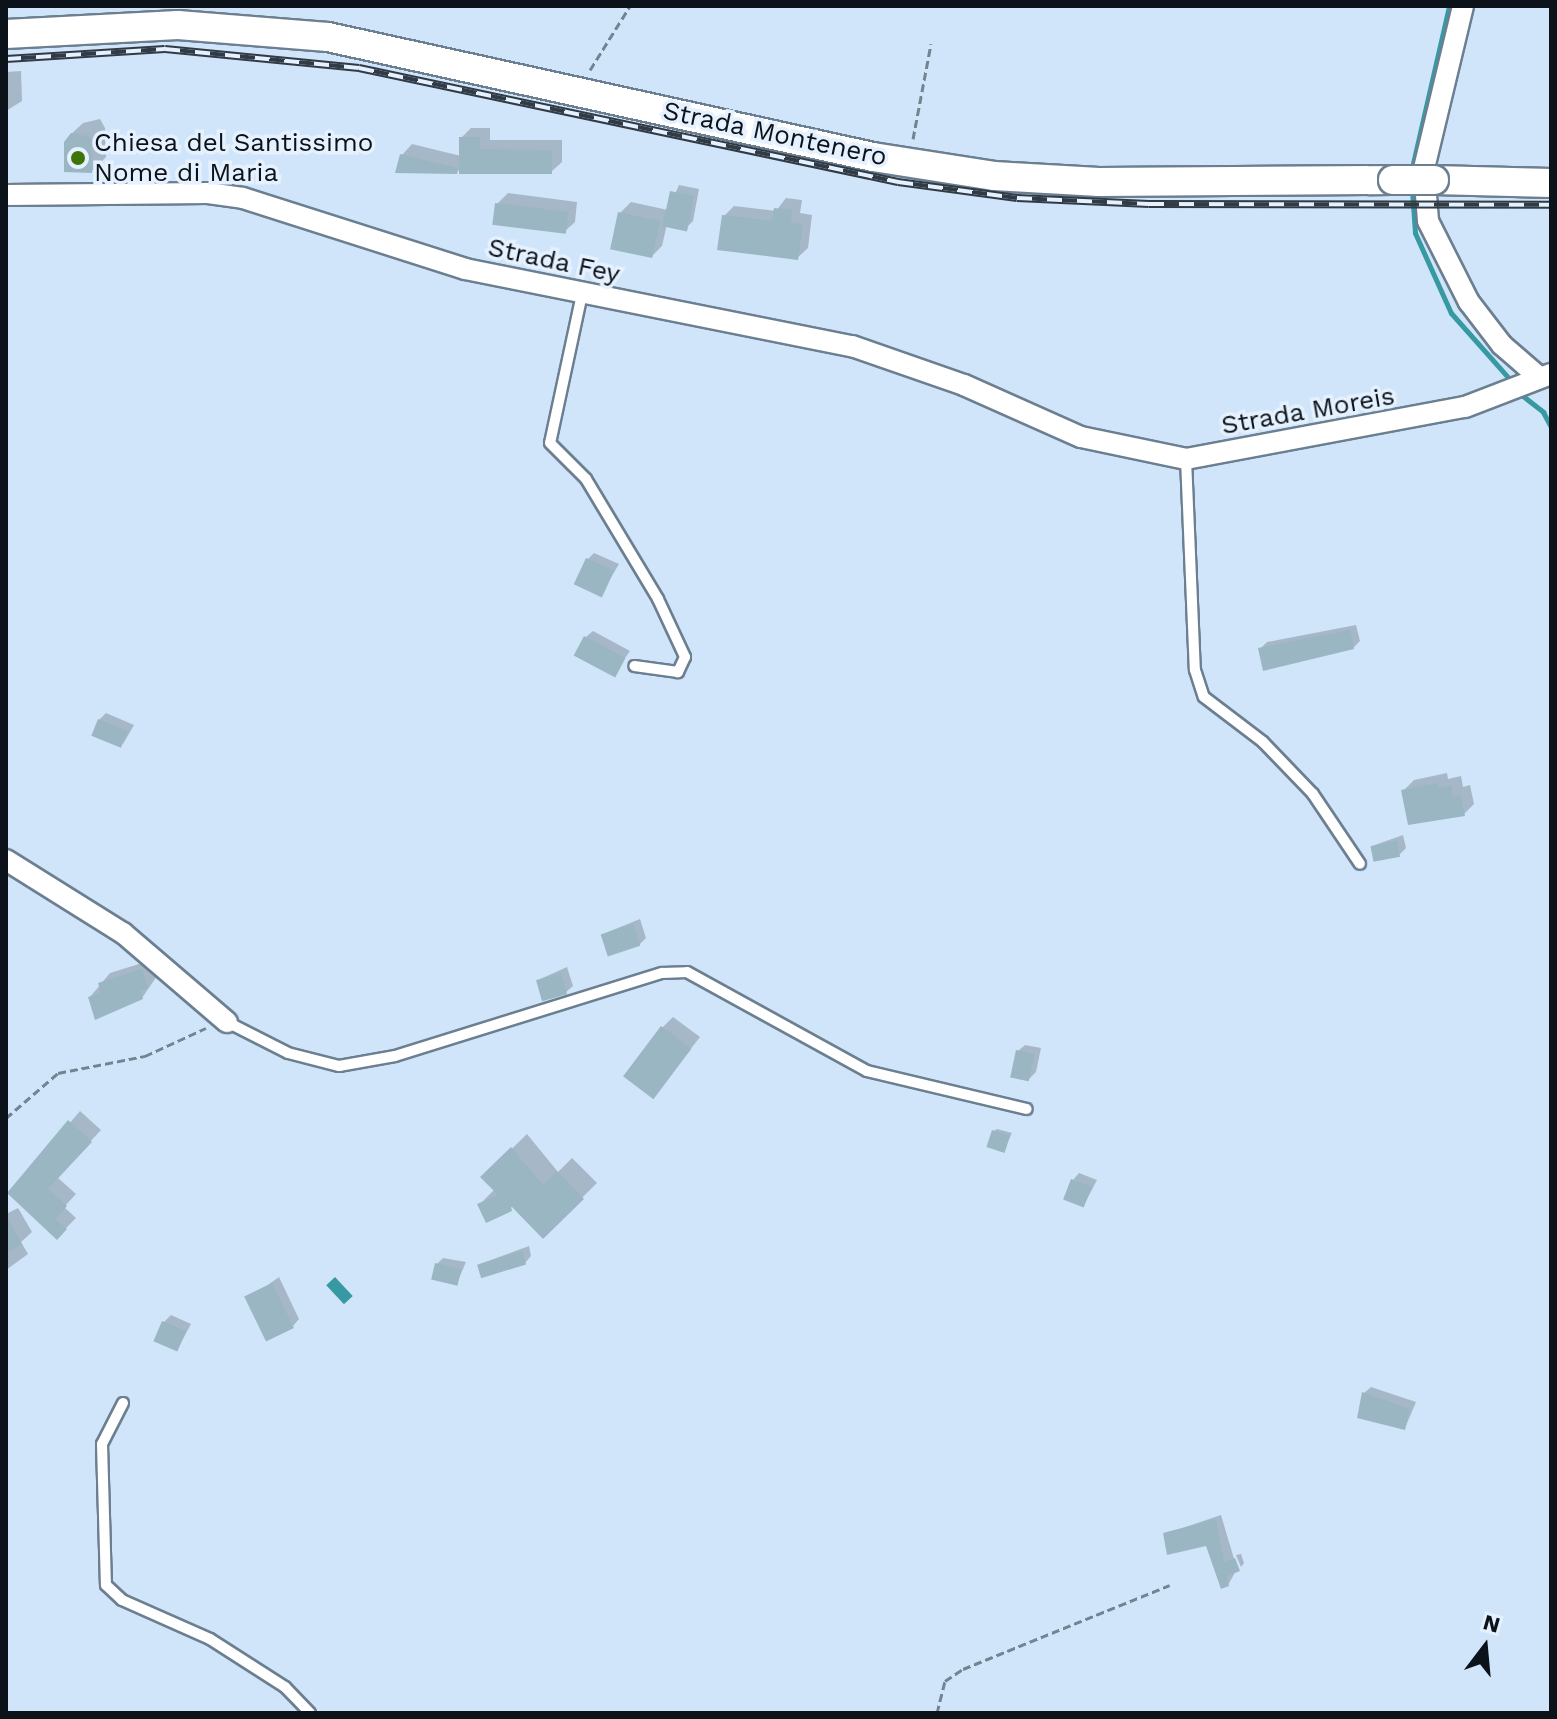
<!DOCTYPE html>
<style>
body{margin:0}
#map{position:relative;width:1557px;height:1719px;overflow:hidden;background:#d0e5fa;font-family:"Work Sans",sans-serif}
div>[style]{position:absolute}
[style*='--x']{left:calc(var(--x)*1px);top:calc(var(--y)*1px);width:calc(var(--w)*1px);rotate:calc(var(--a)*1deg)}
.water>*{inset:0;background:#379aa2;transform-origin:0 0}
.shadow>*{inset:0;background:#0003}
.stream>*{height:5px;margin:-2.5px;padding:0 2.5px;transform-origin:2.5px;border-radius:2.5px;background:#379aa2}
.building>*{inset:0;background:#99b6c2;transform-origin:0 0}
.path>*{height:3px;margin-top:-1.5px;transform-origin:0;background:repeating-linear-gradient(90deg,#748391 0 8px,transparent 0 12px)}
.roads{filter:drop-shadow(2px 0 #6c7f91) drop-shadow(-2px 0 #6c7f91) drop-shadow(0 2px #6c7f91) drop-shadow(0 -2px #6c7f91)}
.lane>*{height:10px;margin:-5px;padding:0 5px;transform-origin:5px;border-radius:5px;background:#fff}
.street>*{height:20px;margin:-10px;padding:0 10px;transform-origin:10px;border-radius:10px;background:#fff}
.secondary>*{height:28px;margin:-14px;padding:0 14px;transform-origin:14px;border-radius:14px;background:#fff}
.rail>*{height:8px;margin-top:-4px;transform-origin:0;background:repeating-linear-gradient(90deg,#e5f1fe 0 15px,#313b45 0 30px);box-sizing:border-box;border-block:2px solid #313b45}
.bridges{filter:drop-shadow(2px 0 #6c7f91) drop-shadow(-2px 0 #6c7f91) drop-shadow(0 2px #6c7f91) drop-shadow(0 -2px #6c7f91)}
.secondary-bridge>*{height:28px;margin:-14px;padding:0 14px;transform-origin:14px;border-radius:14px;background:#fff}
.dots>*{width:22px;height:22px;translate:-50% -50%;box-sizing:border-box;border:4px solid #e5f1fe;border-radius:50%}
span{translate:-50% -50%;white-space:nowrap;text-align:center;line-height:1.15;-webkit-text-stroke:7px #e5f1fe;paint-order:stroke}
.street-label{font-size:26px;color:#0b1219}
.poi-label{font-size:26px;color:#0b1219}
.left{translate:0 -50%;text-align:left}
.frame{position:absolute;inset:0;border:8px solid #0b1219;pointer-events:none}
.north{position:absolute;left:1445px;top:1607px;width:80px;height:80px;-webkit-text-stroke:6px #e5f1fe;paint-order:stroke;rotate:16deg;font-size:22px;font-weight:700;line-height:32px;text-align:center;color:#0b1219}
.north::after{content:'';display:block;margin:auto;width:28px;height:36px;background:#0b1219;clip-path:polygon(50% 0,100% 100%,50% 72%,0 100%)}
</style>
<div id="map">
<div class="water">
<div style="left:335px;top:1277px;width:26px;height:12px;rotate:47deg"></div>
</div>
<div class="shadow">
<div style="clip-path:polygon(21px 71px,22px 101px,6px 111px,6px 72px)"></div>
<div style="clip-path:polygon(100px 119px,105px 128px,106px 157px,92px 171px,68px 137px,83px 123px)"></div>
<div style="clip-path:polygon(471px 128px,490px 128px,490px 140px,562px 140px,562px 162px,551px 172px,461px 168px,457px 172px,402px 155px,412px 144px,461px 156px,461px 138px)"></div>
<div style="clip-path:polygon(679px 185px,699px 189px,693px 221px,686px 228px,667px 224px,662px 246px,652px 256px,620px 213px,631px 202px,668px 210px)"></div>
<div style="clip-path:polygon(508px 193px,577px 202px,575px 222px,564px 232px,497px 204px)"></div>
<div style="clip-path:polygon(786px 198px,802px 200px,800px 213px,812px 215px,808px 248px,797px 258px,724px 216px,734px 206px,776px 211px)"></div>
<div style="clip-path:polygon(594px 553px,619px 564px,601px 594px,588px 559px)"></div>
<div style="clip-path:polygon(1356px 625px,1360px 641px,1353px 648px,1260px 649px,1267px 642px)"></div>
<div style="clip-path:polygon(593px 631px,630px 651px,613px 675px,586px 637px)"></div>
<div style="clip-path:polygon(106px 713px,134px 725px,123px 744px,99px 720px)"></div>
<div style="clip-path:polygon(1447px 773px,1448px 779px,1461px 776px,1463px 787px,1470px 785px,1474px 804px,1464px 814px,1403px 791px,1414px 780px)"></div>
<div style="clip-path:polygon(1403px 835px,1406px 848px,1399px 855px,1372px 846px)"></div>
<div style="clip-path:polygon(640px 919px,646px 938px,639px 945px,603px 934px)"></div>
<div style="clip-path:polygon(152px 960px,157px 976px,142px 998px,90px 997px,110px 973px)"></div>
<div style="clip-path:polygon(567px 967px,573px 986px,566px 992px,538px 980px)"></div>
<div style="clip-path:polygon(673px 1017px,700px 1037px,654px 1096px,662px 1028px)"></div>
<div style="clip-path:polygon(1025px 1045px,1041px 1048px,1036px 1072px,1029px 1079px,1018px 1051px)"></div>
<div style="clip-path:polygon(80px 1111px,101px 1130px,57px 1177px,76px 1194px,64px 1207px,76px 1218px,57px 1237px,10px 1193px)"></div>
<div style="clip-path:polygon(997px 1129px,1012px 1133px,1004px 1150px,994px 1131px)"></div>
<div style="clip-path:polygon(527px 1134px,558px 1172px,572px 1158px,597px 1183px,543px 1236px,514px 1207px,480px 1204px,495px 1189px,483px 1177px)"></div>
<div style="clip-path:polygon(1079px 1173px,1097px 1180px,1084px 1205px,1073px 1180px)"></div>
<div style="clip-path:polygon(18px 1208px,32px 1232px,21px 1242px,28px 1254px,6px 1270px,6px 1214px)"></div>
<div style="clip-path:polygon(529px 1246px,531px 1256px,525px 1263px,480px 1264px)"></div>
<div style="clip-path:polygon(443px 1258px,466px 1262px,457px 1283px,437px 1264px)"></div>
<div style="clip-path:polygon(279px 1277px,299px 1319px,293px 1326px,261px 1290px)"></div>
<div style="clip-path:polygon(171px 1315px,191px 1324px,177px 1350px,164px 1322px)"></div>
<div style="clip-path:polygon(1371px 1387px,1416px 1402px,1405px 1428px,1364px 1393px)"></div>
<div style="clip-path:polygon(1221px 1515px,1237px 1569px,1228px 1585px,1207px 1544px,1165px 1534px)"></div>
<div style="clip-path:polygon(1241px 1554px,1244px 1563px,1241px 1567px,1236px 1555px)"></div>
</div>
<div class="stream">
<div style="--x:1411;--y:172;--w:170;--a:-77.1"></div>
<div style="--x:1412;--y:190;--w:43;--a:86"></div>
<div style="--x:1415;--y:233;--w:88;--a:65.8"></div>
<div style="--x:1451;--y:313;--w:95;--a:48.4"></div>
<div style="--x:1519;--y:393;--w:31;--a:38"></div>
<div style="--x:1543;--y:412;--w:17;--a:62"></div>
<div style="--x:1551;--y:817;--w:12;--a:90"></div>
</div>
<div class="building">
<div style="clip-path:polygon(71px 133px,91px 137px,92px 173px,64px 172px,64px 142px)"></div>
<div style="clip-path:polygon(459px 137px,480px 137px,480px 149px,552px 150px,552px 174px,459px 174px)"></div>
<div style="clip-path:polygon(400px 154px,458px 168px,457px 174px,395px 173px)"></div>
<div style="left:670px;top:191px;width:25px;height:36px;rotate:12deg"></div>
<div style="left:495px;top:203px;width:74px;height:22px;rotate:7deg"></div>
<div style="clip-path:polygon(774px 208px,792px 210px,791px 223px,803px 224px,798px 260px,717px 250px,722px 215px,772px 221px)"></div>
<div style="left:618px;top:212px;width:43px;height:38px;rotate:12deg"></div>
<div style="left:586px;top:558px;width:31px;height:29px;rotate:25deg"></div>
<div style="clip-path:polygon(1350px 630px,1354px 649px,1263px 671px,1258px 648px)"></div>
<div style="left:584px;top:636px;width:47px;height:22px;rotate:28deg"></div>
<div style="left:98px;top:719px;width:32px;height:18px;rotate:22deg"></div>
<div style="clip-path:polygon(1437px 783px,1438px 788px,1451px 786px,1453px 796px,1460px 795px,1465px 816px,1408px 825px,1401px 790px)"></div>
<div style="left:1397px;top:841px;width:16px;height:27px;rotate:79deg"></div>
<div style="left:633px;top:924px;width:23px;height:34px;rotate:72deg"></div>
<div style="clip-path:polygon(142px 969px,148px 988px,140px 991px,143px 999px,95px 1020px,88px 997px,101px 993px,98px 983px)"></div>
<div style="left:561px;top:973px;width:22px;height:26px;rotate:74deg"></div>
<div style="left:661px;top:1026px;width:38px;height:63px;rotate:37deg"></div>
<div style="left:1016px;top:1050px;width:19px;height:28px;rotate:12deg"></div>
<div style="clip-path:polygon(68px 1120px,92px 1142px,48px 1189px,67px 1206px,55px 1219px,67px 1229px,57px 1240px,7px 1193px)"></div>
<div style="left:992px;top:1130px;width:19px;height:18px;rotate:18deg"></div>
<div style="clip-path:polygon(511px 1147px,543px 1185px,557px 1171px,584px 1199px,543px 1239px,511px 1206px,512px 1211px,486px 1223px,477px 1204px,498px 1195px,480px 1177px)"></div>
<div style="left:1071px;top:1179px;width:22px;height:22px;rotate:21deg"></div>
<div style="clip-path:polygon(6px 1215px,22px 1244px,6px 1253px)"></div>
<div style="left:522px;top:1251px;width:14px;height:47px;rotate:73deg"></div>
<div style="left:435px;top:1263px;width:27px;height:17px;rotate:13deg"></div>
<div style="left:272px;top:1283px;width:50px;height:31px;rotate:64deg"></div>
<div style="left:162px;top:1321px;width:26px;height:22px;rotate:23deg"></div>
<div style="clip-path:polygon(1362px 1392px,1410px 1409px,1405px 1430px,1357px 1418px)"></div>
<div style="clip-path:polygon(1216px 1519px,1224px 1562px,1235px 1558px,1240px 1571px,1227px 1576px,1229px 1586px,1221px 1589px,1206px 1546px,1167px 1555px,1163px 1533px)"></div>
</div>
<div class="path">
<div style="--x:590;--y:70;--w:75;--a:-58"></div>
<div style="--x:913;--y:139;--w:97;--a:-79.3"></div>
<div style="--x:6;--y:1118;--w:69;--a:-40.9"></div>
<div style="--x:58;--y:1073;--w:89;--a:-11.1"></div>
<div style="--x:145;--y:1056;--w:67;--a:-24.7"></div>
<div style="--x:937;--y:1713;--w:33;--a:-76"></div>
<div style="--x:945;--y:1681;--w:22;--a:-34"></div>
<div style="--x:963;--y:1669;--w:223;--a:-22.1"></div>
</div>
<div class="roads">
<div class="lane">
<div style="--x:582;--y:294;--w:152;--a:102.1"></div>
<div style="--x:550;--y:443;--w:51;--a:45"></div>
<div style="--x:586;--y:479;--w:140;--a:59"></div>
<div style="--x:658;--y:599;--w:64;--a:65"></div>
<div style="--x:685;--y:657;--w:17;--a:115"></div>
<div style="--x:678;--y:672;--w:44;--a:-172.2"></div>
<div style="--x:1186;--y:459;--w:211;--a:87.6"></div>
<div style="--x:1195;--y:670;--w:28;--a:72"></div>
<div style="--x:1204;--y:697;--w:74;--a:37.3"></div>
<div style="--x:1263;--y:742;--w:72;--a:46.1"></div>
<div style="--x:1313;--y:794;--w:84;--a:56.1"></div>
<div style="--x:227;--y:1022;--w:68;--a:26.9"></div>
<div style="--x:288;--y:1053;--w:53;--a:14.3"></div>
<div style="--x:339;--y:1066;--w:57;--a:-10.1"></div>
<div style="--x:395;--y:1056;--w:280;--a:-17.3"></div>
<div style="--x:662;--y:973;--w:25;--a:-2"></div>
<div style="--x:687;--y:972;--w:205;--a:28.8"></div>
<div style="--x:867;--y:1071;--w:164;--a:13.4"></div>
<div style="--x:123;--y:1403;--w:46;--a:117.1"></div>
<div style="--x:102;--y:1444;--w:141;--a:88.4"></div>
<div style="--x:106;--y:1585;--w:22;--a:43"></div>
<div style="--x:122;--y:1600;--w:96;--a:23.9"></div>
<div style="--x:210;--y:1639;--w:89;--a:32.6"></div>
<div style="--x:285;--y:1687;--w:36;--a:46"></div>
</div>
<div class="street">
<div style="--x:1463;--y:6;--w:168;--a:103.5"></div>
<div style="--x:1424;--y:169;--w:52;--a:85.6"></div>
<div style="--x:1428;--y:221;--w:91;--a:63.2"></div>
<div style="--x:1469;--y:302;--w:54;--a:52.5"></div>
<div style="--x:1502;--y:345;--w:49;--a:40.9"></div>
<div style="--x:6;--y:195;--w:202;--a:-0.6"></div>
<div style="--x:208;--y:193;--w:35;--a:8"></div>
<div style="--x:243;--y:198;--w:233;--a:17.7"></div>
<div style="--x:465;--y:269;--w:395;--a:11.3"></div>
<div style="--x:852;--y:346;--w:119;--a:19.2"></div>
<div style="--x:964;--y:385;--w:128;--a:24"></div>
<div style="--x:1081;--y:437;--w:107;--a:11.8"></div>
<div style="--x:1186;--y:459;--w:284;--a:-10.6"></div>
<div style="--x:1465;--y:407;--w:92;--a:-21"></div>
<div style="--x:6;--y:860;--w:138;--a:32"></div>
<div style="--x:123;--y:933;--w:137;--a:40.6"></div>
</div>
<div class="secondary">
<div style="--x:6;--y:34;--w:172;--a:-3"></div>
<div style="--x:178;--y:25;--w:150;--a:4.6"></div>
<div style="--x:328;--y:37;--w:558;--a:12.42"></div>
<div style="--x:873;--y:157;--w:122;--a:8.9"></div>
<div style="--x:994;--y:176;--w:105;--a:3.3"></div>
<div style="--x:1099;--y:182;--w:294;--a:-0.4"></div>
<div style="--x:1434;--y:180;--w:117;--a:1.5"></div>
</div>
</div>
<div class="rail">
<div style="--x:6;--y:59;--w:159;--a:-3.6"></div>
<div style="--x:165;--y:49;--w:195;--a:5.6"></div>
<div style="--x:359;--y:68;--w:551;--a:11.94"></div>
<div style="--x:898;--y:182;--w:120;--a:7.7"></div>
<div style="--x:1017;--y:198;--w:132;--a:2.6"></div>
<div style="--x:1149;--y:204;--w:402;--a:0.1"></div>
</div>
<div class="bridges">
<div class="secondary-bridge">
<div style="--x:1393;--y:180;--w:41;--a:0"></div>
</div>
</div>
<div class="dots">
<div style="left:78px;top:158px;background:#3c7609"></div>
</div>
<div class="street-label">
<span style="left:775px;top:134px;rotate:12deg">Strada Montenero</span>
<span style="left:554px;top:261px;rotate:12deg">Strada Fey</span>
<span style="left:1308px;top:411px;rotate:-10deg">Strada Moreis</span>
</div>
<div class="poi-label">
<span class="left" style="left:94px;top:158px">Chiesa del Santissimo<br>Nome di Maria</span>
</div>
<div class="frame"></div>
<div class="north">N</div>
</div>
